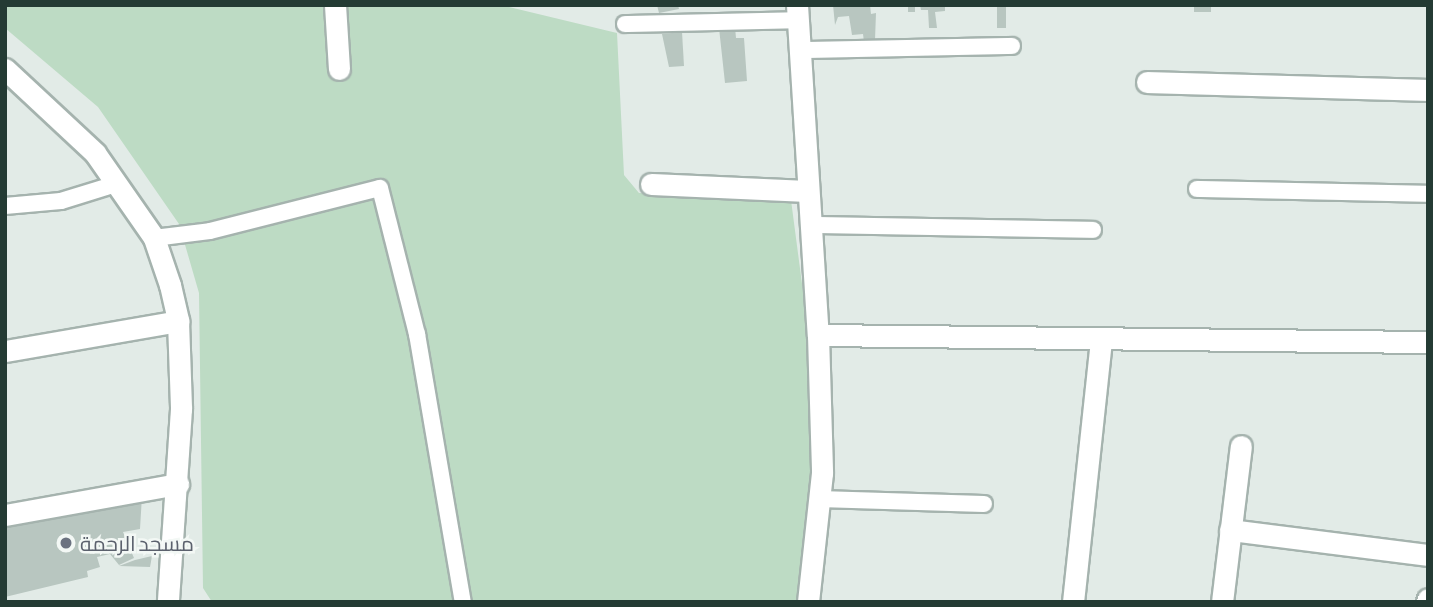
<!DOCTYPE html>
<meta charset="utf-8">
<style>
body{margin:0}
#map{position:relative;width:1433px;height:607px;overflow:hidden;background:#e2ebe7;font-family:"Asap Condensed",Cairo,sans-serif}
div>[style]{position:absolute}
[style*='--x']{left:calc(var(--x)*1px);top:calc(var(--y)*1px);width:calc(var(--w)*1px);rotate:calc(var(--a)*1deg)}
.green>*{inset:0;background:#bddbc4}
.building>*{inset:0;background:#b8c6c0;transform-origin:0 0}
.roads{filter:drop-shadow(2px 0 #a5b3ae) drop-shadow(-2px 0 #a5b3ae) drop-shadow(0 2px #a5b3ae) drop-shadow(0 -2px #a5b3ae)}
.lane>*{height:16px;margin:-8px;padding:0 8px;transform-origin:8px;border-radius:8px;background:#fff}
.street>*{height:21px;margin:-10.5px;padding:0 10.5px;transform-origin:10.5px;border-radius:10.5px;background:#fff}
.secondary>*{height:21px;margin:-10.5px;padding:0 10.5px;transform-origin:10.5px;border-radius:10.5px;background:#fff}
.dots>*{width:19px;height:19px;translate:-50% -50%;box-sizing:border-box;border:4px solid #f3f8f5;border-radius:50%}
span{translate:-50% -50%;white-space:nowrap;text-align:center;line-height:1.15;-webkit-text-stroke:5px #f3f8f5;paint-order:stroke}
.worship-label{font-size:21px;color:#5b616d}
.left{translate:0 -50%;text-align:left}
.frame{position:absolute;inset:0;border:7px solid #243b34;pointer-events:none}
</style>
<div id="map">
<div class="green">
<div style="clip-path:polygon(5px 5px,501px 5px,617px 33px,624px 175px,639px 193px,791px 200px,809px 337px,814px 467px,799px 602px,212px 602px,203px 588px,199px 293px,179px 224px,98px 107px,5px 28px)"></div>
</div>
<div class="building">
<div style="clip-path:polygon(657px 5px,678px 5px,679px 9px,659px 13px)"></div>
<div style="clip-path:polygon(833px 5px,870px 5px,871px 14px,876px 13px,875px 40px,864px 42px,863px 34px,852px 35px,849px 16px,838px 17px,835px 25px)"></div>
<div style="left:908px;top:5px;width:7px;height:7px"></div>
<div style="clip-path:polygon(920px 5px,945px 5px,945px 11px,935px 12px,937px 28px,929px 28px,928px 10px,921px 10px)"></div>
<div style="left:997px;top:5px;width:9px;height:23px"></div>
<div style="left:1194px;top:5px;width:17px;height:7px"></div>
<div style="clip-path:polygon(735px 27px,736px 38px,744px 38px,747px 81px,725px 83px,719px 28px)"></div>
<div style="clip-path:polygon(682px 32px,684px 66px,669px 67px,662px 34px)"></div>
<div style="clip-path:polygon(142px 496px,140px 529px,123px 532px,134px 558px,119px 565px,110px 554px,97px 557px,100px 567px,87px 571px,88px 577px,5px 597px,5px 525px)"></div>
<div style="clip-path:polygon(152px 556px,150px 567px,119px 566px,135px 560px)"></div>
</div>
<div class="roads">
<div class="lane">
<div style="--x:625;--y:24;--w:173;--a:-1.3"></div>
<div style="--x:802;--y:50;--w:210;--a:-1.1"></div>
<div style="--x:1197;--y:189;--w:231;--a:1.2"></div>
<div style="--x:5;--y:206;--w:56;--a:-5.1"></div>
<div style="--x:61;--y:201;--w:58;--a:-17.2"></div>
<div style="--x:811;--y:225;--w:282;--a:1"></div>
<div style="--x:154;--y:238;--w:56;--a:-7.1"></div>
<div style="--x:210;--y:231;--w:175;--a:-14.2"></div>
<div style="--x:380;--y:188;--w:151;--a:75.8"></div>
<div style="--x:417;--y:334;--w:272;--a:80.3"></div>
<div style="--x:819;--y:499;--w:165;--a:1.7"></div>
</div>
<div class="street">
<div style="--x:335;--y:5;--w:64;--a:86.4"></div>
<div style="--x:797;--y:5;--w:331;--a:86.4"></div>
<div style="--x:818;--y:335;--w:138;--a:88.3"></div>
<div style="--x:822;--y:473;--w:130;--a:96.2"></div>
<div style="--x:1147;--y:82;--w:281;--a:1.6"></div>
<div style="--x:651;--y:184;--w:157;--a:2.6"></div>
<div style="--x:818;--y:335;--w:610;--a:0.66"></div>
<div style="--x:5;--y:351;--w:176;--a:-9.8"></div>
<div style="--x:5;--y:515;--w:176;--a:-10.2"></div>
<div style="--x:1230;--y:530;--w:200;--a:7.2"></div>
<div style="--x:1073;--y:602;--w:265;--a:-83.9"></div>
<div style="--x:1222;--y:602;--w:157;--a:-83.1"></div>
<div style="--x:1427;--y:602;--w:3;--a:-72"></div>
</div>
<div class="secondary">
<div style="--x:5;--y:69;--w:123;--a:43"></div>
<div style="--x:95;--y:153;--w:103;--a:55.2"></div>
<div style="--x:154;--y:238;--w:50;--a:71.2"></div>
<div style="--x:170;--y:285;--w:37;--a:77"></div>
<div style="--x:178;--y:321;--w:88;--a:88"></div>
<div style="--x:181;--y:409;--w:193;--a:93.9"></div>
</div>
</div>
<div class="dots">
<div style="left:66px;top:543px;background:#6b7280"></div>
</div>
<div class="worship-label">
<span class="left" style="left:80px;top:543px">مسجد الرحمة</span>
</div>
<div class="frame"></div>
</div>
